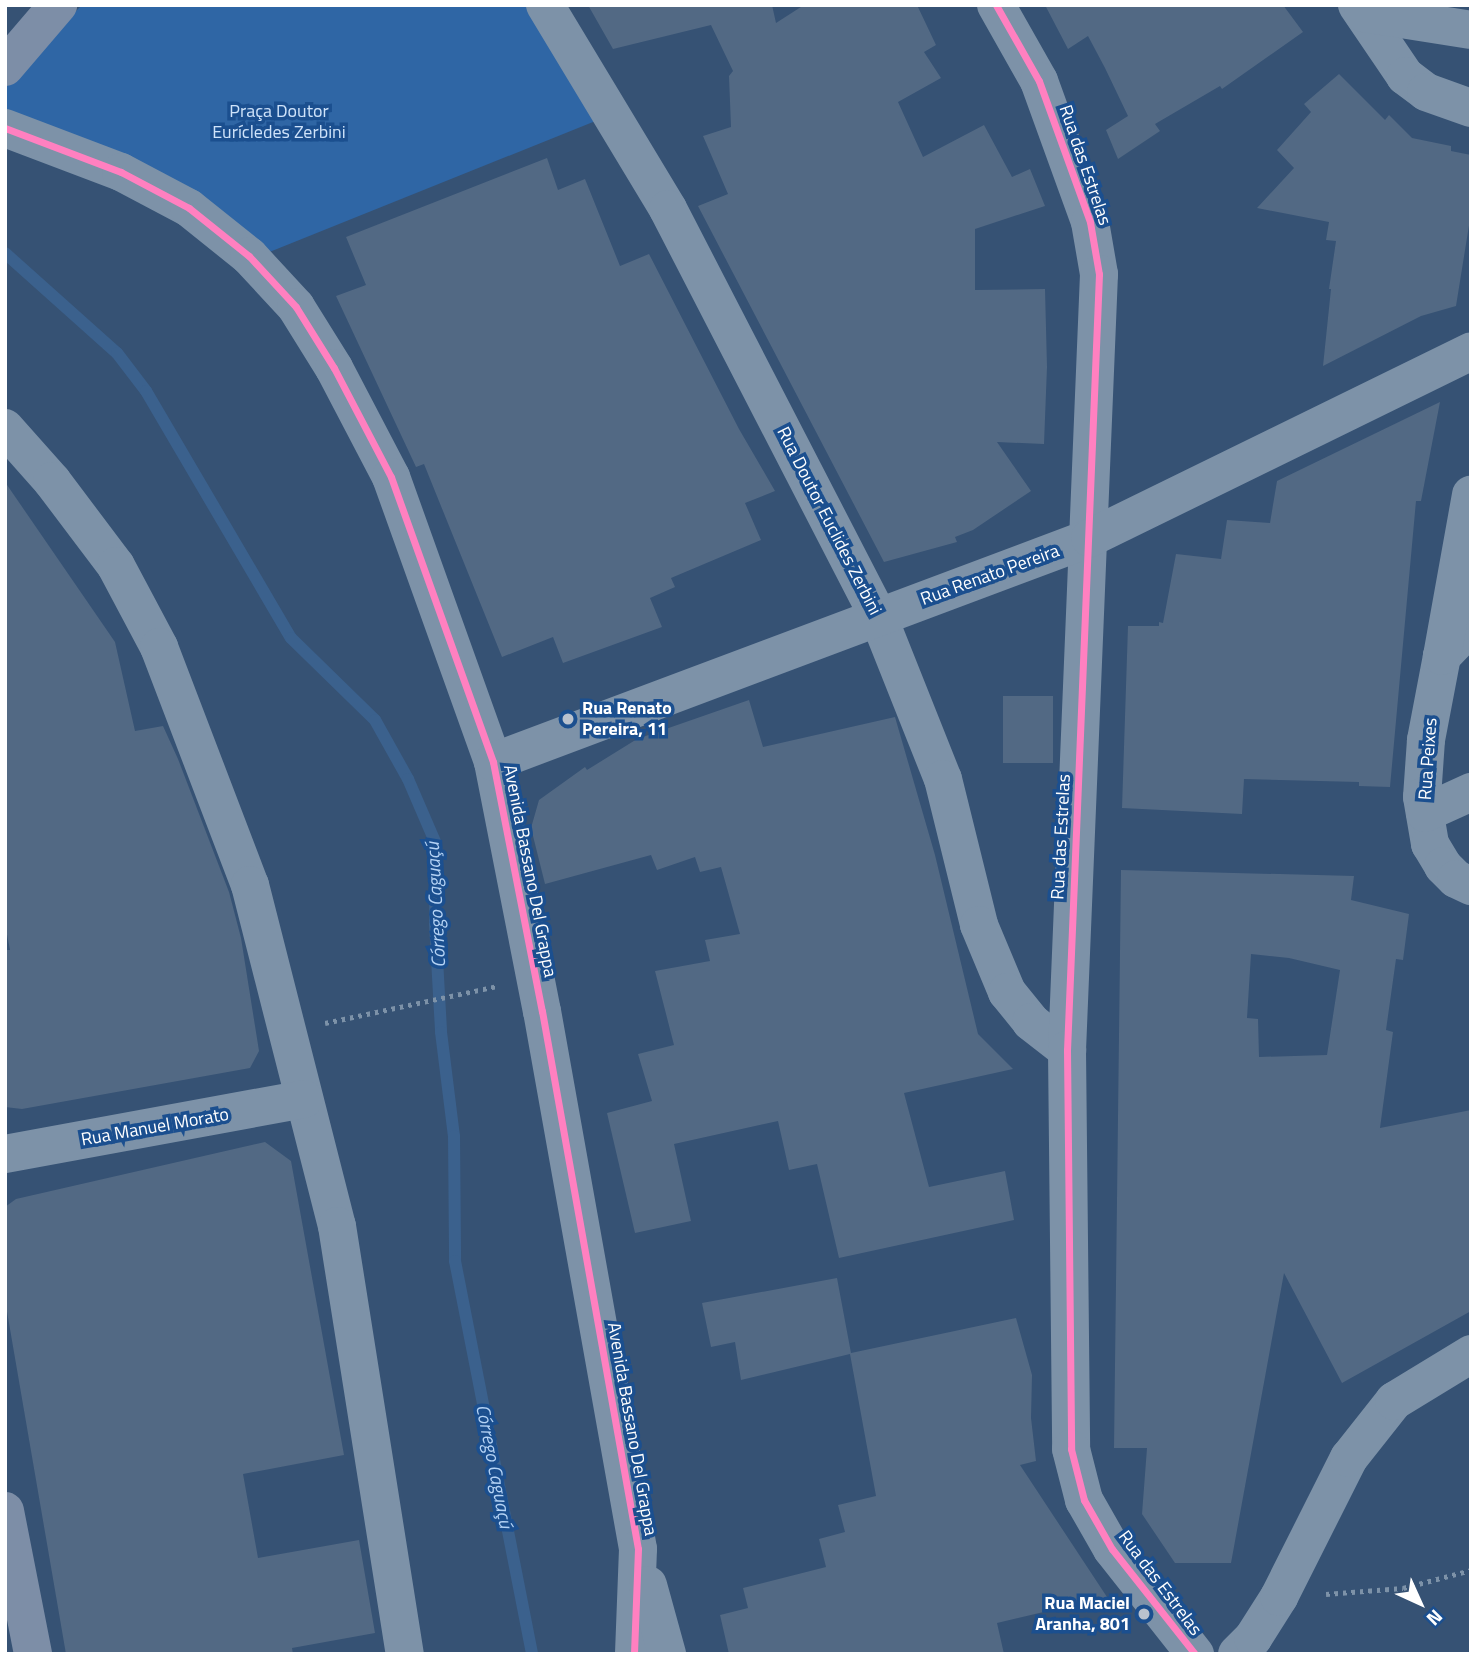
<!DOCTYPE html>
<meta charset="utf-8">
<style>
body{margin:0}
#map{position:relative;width:1476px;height:1659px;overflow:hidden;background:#365274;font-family:"Titillium Web",sans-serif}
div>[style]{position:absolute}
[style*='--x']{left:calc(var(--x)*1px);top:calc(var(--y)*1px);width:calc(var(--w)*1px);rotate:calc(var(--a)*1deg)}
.green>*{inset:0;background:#2f66a5}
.stream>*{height:12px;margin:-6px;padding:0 6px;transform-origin:6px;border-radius:6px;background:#3b618d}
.building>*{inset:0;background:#526984;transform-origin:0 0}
.path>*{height:4.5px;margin-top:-2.25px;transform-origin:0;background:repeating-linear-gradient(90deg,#7d92a8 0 3.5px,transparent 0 8.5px)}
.minor>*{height:38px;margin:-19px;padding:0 19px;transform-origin:19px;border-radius:19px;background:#7d92a8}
.major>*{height:38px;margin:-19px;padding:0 19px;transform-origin:19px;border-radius:19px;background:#7d8ea7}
.cycleway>*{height:7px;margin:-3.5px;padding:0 3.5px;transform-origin:3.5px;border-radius:3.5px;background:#ff80c0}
.dots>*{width:19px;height:19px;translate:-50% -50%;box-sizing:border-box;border:4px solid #1b4f8f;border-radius:50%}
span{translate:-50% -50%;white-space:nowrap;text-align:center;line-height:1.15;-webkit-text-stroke:7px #1b4f8f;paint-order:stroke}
.park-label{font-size:18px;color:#cfe3fa}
.street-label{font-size:18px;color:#fff}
.poi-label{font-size:18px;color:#fff;font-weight:700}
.left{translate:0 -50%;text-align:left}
.right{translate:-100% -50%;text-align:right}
.water-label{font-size:19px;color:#b5d3f5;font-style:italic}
.frame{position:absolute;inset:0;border:7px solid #fff;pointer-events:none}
.north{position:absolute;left:1385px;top:1568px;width:70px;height:70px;-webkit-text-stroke:5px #1b4f8f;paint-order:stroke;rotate:135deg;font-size:19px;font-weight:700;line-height:28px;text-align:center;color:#fff}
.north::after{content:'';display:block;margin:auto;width:24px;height:32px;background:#fff;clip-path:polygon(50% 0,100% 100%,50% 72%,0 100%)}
</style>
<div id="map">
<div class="green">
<div style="clip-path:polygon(82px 5px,533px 5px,598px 120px,262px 255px,5px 121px,5px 83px)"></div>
</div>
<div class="stream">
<div style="--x:5;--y:253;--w:150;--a:41.8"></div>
<div style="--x:117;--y:353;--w:48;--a:52.7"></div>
<div style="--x:146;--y:391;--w:286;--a:59.6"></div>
<div style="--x:291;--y:638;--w:117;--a:44.3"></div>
<div style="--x:375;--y:720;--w:68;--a:60.8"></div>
<div style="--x:408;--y:779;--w:71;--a:66.7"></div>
<div style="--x:436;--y:844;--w:79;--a:90.7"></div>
<div style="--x:435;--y:923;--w:109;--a:86.8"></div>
<div style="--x:441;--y:1032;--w:105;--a:82.9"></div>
<div style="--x:454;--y:1136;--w:125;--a:89.5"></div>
<div style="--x:455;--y:1261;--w:400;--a:78.9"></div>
</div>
<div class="building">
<div style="clip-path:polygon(588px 5px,772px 5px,776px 23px,804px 5px,917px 5px,936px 45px,924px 52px,941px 78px,898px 102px,923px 157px,984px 125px,1012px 177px,1030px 169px,1045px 206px,975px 229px,975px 290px,1045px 289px,1047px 367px,1044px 444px,997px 442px,1031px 491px,973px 530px,955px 537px,957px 542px,884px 562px,698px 206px,728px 194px,703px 136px,731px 127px,729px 76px,733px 71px,711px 25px,613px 49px)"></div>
<div style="clip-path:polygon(1045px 5px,1283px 5px,1303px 32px,1222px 89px,1220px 86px,1155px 124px,1160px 131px,1118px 159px,1106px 130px,1128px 116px,1105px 68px,1088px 36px,1068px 49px)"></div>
<div style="clip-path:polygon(1339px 74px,1385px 120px,1389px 115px,1412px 138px,1451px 146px,1451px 151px,1471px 155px,1471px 213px,1456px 306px,1421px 316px,1323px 366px,1331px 289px,1329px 289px,1336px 241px,1326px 240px,1329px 222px,1257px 208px,1294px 168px,1277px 150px,1311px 112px,1304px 104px)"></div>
<div style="clip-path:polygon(547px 158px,558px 190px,585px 179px,620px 266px,649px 254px,739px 429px,775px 491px,745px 503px,761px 540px,671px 578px,675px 587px,650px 598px,662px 627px,563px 663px,553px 637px,502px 657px,424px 464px,416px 467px,336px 296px,366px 285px,346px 237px)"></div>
<div style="clip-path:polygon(1440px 402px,1421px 501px,1416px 501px,1390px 787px,1359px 786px,1359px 782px,1244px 779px,1242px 814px,1122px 808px,1128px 626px,1159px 626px,1159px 622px,1163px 623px,1176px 554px,1221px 559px,1227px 520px,1270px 523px,1277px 481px)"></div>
<div style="clip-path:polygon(5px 482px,115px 642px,135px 731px,163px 726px,178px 759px,229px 892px,241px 938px,259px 1051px,250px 1068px,22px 1109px,5px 1107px,5px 950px,10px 950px,5px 924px)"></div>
<div style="left:1053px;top:696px;width:67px;height:50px;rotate:90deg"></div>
<div style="clip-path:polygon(749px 700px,763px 747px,895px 717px,935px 855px,978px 1034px,1013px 1069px,904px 1093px,929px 1187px,1005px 1171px,1014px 1220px,839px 1258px,817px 1164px,789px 1170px,778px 1121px,674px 1144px,691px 1221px,635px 1233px,607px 1113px,652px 1101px,638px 1054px,674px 1045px,655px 971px,710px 961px,705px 940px,740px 934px,721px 867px,700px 872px,695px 857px,657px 870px,651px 855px,545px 884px,531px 828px,539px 800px,585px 767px,587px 770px,637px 739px)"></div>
<div style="clip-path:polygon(evenodd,1121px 870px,1354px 876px,1351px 900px,1409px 914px,1403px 960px,1396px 959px,1386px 1030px,1393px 1032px,1380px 1128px,1471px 1110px,1471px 1311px,1342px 1383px,1284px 1273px,1231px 1563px,1175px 1563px,1142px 1514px,1147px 1448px,1114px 1448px,1121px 870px,1251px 954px,1289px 958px,1340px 970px,1327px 1055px,1259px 1057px,1258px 1019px,1247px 1018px,1251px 954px)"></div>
<div style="clip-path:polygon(265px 1142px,291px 1161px,344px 1455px,243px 1474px,258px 1558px,359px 1540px,375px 1633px,292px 1648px,293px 1654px,66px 1654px,5px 1300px,5px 1207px,16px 1199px)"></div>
<div style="clip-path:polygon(837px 1278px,851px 1353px,1016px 1318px,1032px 1375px,1031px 1418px,1036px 1461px,1020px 1465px,1107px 1597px,997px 1623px,1004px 1654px,729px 1654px,720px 1615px,748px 1608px,743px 1588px,826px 1567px,819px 1539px,845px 1532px,838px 1505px,876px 1496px,850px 1354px,741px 1380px,735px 1342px,711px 1347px,702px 1303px)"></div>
</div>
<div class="path">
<div style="--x:325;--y:1023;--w:177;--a:-12.1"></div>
<div style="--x:1326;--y:1594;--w:77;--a:-4.5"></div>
<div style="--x:1403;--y:1588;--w:70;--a:-14.8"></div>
</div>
<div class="minor">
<div style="--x:545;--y:5;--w:238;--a:58.9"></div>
<div style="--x:668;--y:209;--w:458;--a:62.7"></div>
<div style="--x:878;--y:616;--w:175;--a:68.3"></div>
<div style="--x:943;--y:779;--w:150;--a:76.1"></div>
<div style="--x:979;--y:925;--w:73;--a:67.3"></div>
<div style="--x:1007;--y:992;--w:38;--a:51"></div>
<div style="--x:1031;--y:1022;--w:46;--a:37.9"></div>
<div style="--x:996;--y:5;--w:87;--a:60.5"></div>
<div style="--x:1039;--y:81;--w:150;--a:70.1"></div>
<div style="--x:1090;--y:222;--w:53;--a:80.2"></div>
<div style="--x:1099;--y:274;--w:777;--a:92.36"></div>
<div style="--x:1067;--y:1050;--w:399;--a:89.4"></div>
<div style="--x:1071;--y:1449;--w:53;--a:75.7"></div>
<div style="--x:1084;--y:1500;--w:56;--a:60.3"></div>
<div style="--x:1112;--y:1549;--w:134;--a:51.7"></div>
<div style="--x:1357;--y:5;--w:86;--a:55.9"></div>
<div style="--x:1405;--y:76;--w:26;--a:37"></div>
<div style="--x:1426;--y:92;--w:48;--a:19.6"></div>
<div style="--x:1363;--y:13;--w:109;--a:8.9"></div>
<div style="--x:5;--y:128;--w:124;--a:20.8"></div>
<div style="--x:121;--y:172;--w:77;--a:27.9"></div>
<div style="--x:189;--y:208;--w:77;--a:38.7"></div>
<div style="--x:249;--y:256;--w:69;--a:47.3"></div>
<div style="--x:296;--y:307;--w:72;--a:58.1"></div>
<div style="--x:334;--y:368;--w:123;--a:62.4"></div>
<div style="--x:391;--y:477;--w:303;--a:70.3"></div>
<div style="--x:493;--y:762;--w:254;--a:78.9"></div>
<div style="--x:542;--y:1011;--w:546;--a:79.88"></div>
<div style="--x:638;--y:1549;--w:105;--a:92.2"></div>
<div style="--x:5;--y:428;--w:71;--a:48.4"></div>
<div style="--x:52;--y:481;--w:106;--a:53"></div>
<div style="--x:116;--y:566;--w:92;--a:62"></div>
<div style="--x:159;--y:647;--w:255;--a:69.1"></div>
<div style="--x:250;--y:885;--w:352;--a:75.7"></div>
<div style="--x:337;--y:1226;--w:433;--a:81"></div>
<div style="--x:1471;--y:626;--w:42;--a:134"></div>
<div style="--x:1442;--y:656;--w:86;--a:100.8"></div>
<div style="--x:1426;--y:740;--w:57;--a:94"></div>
<div style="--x:1422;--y:797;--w:48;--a:80.3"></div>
<div style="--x:1430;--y:844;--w:26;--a:59"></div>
<div style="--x:1443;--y:866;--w:18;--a:45"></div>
<div style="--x:1456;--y:879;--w:17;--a:25"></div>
<div style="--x:1442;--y:656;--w:164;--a:-79.8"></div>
<div style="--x:493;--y:762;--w:638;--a:-20.57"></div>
<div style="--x:1090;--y:538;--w:424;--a:-26.1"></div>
<div style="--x:1425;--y:813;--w:51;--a:-24.5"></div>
<div style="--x:5;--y:1154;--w:304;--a:-10.4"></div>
<div style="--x:648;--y:1585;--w:72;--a:74.6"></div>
<div style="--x:1237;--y:1654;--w:23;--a:-45"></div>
<div style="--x:1253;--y:1638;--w:49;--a:-57.6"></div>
<div style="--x:1279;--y:1597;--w:156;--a:-63.3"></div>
<div style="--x:1349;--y:1458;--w:73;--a:-51.7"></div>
<div style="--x:1394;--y:1401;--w:90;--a:-31.4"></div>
</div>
<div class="major">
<div style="--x:5;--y:67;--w:82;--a:-49.5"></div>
<div style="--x:5;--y:1511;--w:146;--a:78.9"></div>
</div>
<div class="cycleway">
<div style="--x:996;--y:5;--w:87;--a:60.5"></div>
<div style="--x:1039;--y:81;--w:150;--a:70.1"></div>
<div style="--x:1090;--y:222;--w:53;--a:80.2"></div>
<div style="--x:1099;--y:274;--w:777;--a:92.36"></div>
<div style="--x:1067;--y:1050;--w:399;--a:89.4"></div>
<div style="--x:1071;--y:1449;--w:53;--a:75.7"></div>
<div style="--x:1084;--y:1500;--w:56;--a:60.3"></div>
<div style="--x:1112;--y:1549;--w:134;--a:51.7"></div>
<div style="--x:5;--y:128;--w:124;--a:20.8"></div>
<div style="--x:121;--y:172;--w:77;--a:27.9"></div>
<div style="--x:189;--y:208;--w:77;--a:38.7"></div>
<div style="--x:249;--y:256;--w:69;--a:47.3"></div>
<div style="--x:296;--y:307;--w:72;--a:58.1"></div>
<div style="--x:334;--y:368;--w:123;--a:62.4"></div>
<div style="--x:391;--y:477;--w:303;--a:70.3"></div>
<div style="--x:493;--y:762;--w:254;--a:78.9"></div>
<div style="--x:542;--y:1011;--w:546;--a:79.88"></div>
<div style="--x:638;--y:1549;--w:105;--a:92.2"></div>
</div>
<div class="dots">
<div style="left:568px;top:719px;background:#b9c2ce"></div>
<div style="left:1144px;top:1614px;background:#b9c2ce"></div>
</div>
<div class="park-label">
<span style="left:279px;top:122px">Praça Doutor<br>Eurícledes Zerbini</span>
</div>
<div class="street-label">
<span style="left:1085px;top:165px;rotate:71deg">Rua das Estrelas</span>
<span style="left:829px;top:521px;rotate:63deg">Rua Doutor Euclides Zerbini</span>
<span style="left:990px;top:575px;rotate:-20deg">Rua Renato Pereira</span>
<span style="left:1428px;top:759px;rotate:-86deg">Rua Peixes</span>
<span style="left:1061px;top:837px;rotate:-87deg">Rua das Estrelas</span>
<span style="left:530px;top:871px;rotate:79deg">Avenida Bassano Del Grappa</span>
<span style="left:155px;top:1127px;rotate:-10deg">Rua Manuel Morato</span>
<span style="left:632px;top:1429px;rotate:80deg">Avenida Bassano Del Grappa</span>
<span style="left:1160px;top:1583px;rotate:53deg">Rua das Estrelas</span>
</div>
<div class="poi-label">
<span class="left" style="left:582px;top:719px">Rua Renato<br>Pereira, 11</span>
<span class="right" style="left:1130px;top:1614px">Rua Maciel<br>Aranha, 801</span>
</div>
<div class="water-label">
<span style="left:435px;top:905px;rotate:-93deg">Córrego Caguaçú</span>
<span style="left:495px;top:1466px;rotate:79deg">Córrego Caguaçú</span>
</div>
<div class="frame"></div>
<div class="north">N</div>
</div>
